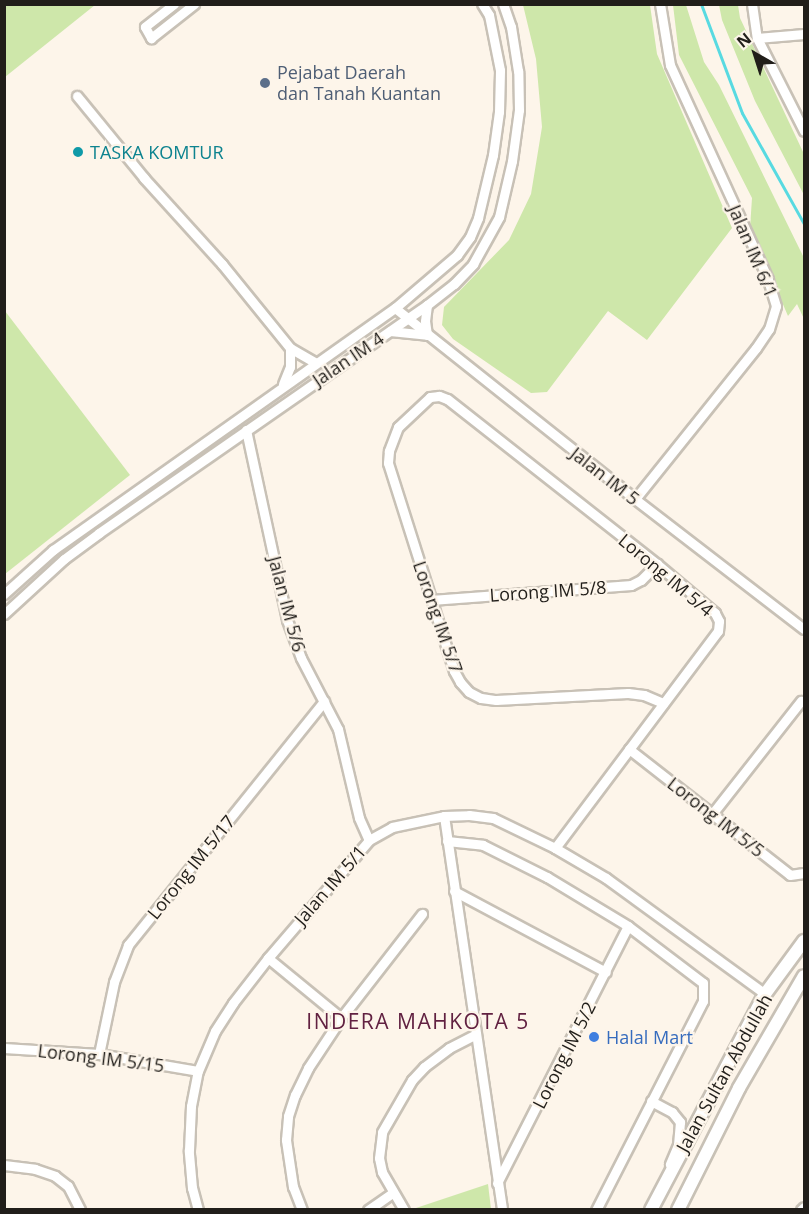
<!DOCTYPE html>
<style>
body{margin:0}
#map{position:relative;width:809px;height:1214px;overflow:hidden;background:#fdf5ea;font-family:"Open Sans",sans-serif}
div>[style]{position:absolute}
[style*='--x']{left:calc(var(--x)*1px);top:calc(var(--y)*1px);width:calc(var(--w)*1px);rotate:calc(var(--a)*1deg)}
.green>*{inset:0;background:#cee7aa}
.stream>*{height:3px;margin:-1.5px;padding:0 1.5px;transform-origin:1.5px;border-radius:1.5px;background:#58dae1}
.roads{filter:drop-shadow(2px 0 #c8c1b6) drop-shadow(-2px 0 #c8c1b6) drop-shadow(0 2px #c8c1b6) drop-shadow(0 -2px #c8c1b6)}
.minor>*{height:9px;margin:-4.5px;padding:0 4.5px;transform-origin:4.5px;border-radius:4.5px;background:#fff}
.major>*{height:12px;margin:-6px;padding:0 6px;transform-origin:6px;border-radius:6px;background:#fff}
.dots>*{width:16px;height:16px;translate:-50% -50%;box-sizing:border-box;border:3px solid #fdf5ea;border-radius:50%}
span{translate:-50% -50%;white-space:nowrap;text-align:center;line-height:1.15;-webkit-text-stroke:4.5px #fdf5ea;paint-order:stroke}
.service-label{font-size:18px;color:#4e5e75}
.left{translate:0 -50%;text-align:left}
.culture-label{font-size:18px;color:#0d838f}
.street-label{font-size:18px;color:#211e1a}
.shop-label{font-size:18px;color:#366cbe}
.quarter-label{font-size:21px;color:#612141;letter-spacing:1.5px}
.frame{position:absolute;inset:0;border:6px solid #211e1a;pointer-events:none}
.north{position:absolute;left:725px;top:24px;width:60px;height:60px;-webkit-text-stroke:4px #fdf5ea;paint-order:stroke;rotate:321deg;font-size:16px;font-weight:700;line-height:24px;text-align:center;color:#211e1a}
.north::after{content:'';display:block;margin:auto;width:21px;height:27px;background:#211e1a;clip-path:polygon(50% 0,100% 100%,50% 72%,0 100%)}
</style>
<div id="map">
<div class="green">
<div style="clip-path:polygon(5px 4px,95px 4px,95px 5px,5px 77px)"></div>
<div style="clip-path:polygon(523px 5px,650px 5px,657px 54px,732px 228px,647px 340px,608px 311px,547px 392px,531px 393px,453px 339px,442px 325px,444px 307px,509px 240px,531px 194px,542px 127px,536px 59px)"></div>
<div style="clip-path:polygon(673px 5px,686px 5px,704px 62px,719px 85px,804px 258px,804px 319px,797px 304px,788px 316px,750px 228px,752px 198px,679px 55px)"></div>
<div style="clip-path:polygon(719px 5px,738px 5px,740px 18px,804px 154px,804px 195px,755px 101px,722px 20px)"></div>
<div style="clip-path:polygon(5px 311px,130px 475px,5px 574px)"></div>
<div style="clip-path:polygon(488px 1184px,491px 1209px,413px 1209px)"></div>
</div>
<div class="stream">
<div style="--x:701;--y:4;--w:116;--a:69.4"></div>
<div style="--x:742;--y:113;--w:127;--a:60.8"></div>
</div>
<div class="roads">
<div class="minor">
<div style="--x:174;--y:4;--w:37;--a:142"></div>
<div style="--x:145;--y:27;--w:13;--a:61"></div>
<div style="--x:151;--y:38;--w:55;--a:-38.3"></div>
<div style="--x:752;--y:4;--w:34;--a:82"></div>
<div style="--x:757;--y:38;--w:104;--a:63.2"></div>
<div style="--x:757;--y:38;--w:47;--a:-4.9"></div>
<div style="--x:77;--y:96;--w:106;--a:50.7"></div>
<div style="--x:144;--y:178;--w:116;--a:47.8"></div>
<div style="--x:222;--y:264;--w:108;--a:51"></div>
<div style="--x:290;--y:348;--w:30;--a:30"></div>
<div style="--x:395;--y:308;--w:307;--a:38.5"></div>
<div style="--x:635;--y:499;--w:213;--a:37.6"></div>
<div style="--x:390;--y:331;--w:37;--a:6"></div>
<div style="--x:427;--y:335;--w:14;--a:-98"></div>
<div style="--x:425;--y:321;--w:16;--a:-83"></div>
<div style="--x:283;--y:384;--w:18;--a:-68"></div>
<div style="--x:290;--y:367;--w:19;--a:-90"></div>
<div style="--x:246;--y:430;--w:194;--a:77.8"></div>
<div style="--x:287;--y:620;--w:40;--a:69.8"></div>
<div style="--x:301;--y:658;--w:80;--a:62.5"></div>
<div style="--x:338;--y:729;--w:91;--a:76.7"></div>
<div style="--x:359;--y:818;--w:24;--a:66"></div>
<div style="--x:635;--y:499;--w:193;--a:-51.3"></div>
<div style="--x:756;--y:348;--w:23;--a:-56"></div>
<div style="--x:769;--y:329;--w:24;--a:-73"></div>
<div style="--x:776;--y:306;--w:28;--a:-107"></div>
<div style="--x:768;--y:279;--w:235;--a:-114.6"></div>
<div style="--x:670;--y:65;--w:62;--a:-99.3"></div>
<div style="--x:4;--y:594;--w:66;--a:-41.9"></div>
<div style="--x:53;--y:550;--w:419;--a:-35.3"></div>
<div style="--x:395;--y:308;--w:82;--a:-40.5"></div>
<div style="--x:457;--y:255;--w:22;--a:-54"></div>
<div style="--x:470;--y:237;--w:21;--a:-67"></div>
<div style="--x:478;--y:218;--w:65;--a:-76.6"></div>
<div style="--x:493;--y:155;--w:43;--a:-82.1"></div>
<div style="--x:499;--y:112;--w:42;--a:-88.6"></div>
<div style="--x:500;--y:70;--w:56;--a:-101.3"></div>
<div style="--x:489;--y:15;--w:13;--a:-122"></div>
<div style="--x:431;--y:600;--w:201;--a:-4.3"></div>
<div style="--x:631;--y:585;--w:11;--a:-27"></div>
<div style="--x:641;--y:580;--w:23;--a:-45"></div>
<div style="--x:4;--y:614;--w:81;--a:-42.5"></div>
<div style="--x:64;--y:559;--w:44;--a:-36.6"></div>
<div style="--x:99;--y:533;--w:399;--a:-34.8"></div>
<div style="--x:427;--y:305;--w:34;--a:-38"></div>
<div style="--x:454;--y:284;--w:28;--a:-46"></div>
<div style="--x:473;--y:264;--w:54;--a:-61"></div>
<div style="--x:499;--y:217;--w:57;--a:-76.9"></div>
<div style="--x:512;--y:161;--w:51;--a:-82.2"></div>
<div style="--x:519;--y:110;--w:39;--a:-91"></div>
<div style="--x:518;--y:71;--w:45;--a:-99"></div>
<div style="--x:511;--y:27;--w:24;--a:-109"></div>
<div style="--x:629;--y:749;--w:204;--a:38"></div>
<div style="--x:790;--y:875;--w:14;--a:-8"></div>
<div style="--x:712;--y:814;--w:144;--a:-51.8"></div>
<div style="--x:444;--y:816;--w:398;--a:81.6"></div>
<div style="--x:447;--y:841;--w:36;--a:6"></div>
<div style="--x:483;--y:845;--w:72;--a:26.6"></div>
<div style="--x:547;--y:877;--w:95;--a:31.2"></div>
<div style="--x:628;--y:926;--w:94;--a:37.2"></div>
<div style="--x:703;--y:983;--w:18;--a:90"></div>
<div style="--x:703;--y:1001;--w:235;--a:117.1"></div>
<div style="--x:555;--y:848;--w:271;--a:-53.1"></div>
<div style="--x:718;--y:631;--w:10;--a:-84"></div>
<div style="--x:719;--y:621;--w:9;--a:-117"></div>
<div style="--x:715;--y:613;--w:76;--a:-139.8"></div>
<div style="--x:657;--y:564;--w:267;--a:-141.8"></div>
<div style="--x:447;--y:399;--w:9;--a:-159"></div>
<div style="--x:439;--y:396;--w:9;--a:174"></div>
<div style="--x:430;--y:397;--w:44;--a:136.8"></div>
<div style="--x:398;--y:427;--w:26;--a:111"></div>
<div style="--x:389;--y:451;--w:12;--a:95"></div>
<div style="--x:388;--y:463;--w:218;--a:72.4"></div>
<div style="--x:454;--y:671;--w:13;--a:61"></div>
<div style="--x:460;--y:682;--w:13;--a:48"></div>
<div style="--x:469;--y:692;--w:13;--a:27"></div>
<div style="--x:481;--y:698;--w:15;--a:8"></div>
<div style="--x:496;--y:700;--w:132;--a:-3"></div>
<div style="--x:628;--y:693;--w:16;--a:7"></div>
<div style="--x:644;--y:695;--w:21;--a:23"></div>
<div style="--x:454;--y:891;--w:172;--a:28.1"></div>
<div style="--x:268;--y:958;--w:94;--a:39.4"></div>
<div style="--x:4;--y:1048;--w:95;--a:3.6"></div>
<div style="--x:99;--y:1054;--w:100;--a:9.7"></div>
<div style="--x:99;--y:1054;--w:74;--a:-78.2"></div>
<div style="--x:114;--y:982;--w:40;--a:-69"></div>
<div style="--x:128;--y:945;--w:313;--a:-51.2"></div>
<div style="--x:651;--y:1101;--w:24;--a:28"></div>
<div style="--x:672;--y:1112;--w:13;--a:51"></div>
<div style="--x:680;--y:1122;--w:23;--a:95"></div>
<div style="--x:678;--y:1145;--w:21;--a:113"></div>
<div style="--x:4;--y:1165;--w:31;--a:7"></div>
<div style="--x:35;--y:1169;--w:21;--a:19"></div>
<div style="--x:55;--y:1176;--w:16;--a:38"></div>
<div style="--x:68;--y:1186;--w:27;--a:63"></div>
<div style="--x:497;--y:1183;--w:288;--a:-63"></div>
<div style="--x:198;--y:1210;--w:23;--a:-105"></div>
<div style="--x:192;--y:1188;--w:38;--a:-95"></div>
<div style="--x:189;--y:1150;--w:44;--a:-87.4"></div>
<div style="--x:191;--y:1106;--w:36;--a:-79"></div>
<div style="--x:198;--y:1071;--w:43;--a:-67"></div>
<div style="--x:215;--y:1031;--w:33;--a:-57"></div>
<div style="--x:233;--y:1003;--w:57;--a:-52.1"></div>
<div style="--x:268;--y:958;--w:155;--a:-49.4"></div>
<div style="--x:369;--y:840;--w:26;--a:-29"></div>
<div style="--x:392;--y:827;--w:53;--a:-11.9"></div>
<div style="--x:444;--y:816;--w:25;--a:-2"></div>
<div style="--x:469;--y:815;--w:24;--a:7"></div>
<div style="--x:493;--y:818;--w:69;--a:25.8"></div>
<div style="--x:555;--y:848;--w:59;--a:30.5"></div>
<div style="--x:606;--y:878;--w:197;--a:36.1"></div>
<div style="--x:302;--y:1210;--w:25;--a:-111"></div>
<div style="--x:293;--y:1187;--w:48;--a:-98.5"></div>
<div style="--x:286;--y:1140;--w:24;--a:-85"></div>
<div style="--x:288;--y:1116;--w:22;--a:-72"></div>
<div style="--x:295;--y:1095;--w:30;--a:-64"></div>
<div style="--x:308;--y:1068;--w:60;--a:-56.6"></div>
<div style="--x:341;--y:1018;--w:132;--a:-52.1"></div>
<div style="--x:368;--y:1210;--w:29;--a:-35"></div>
<div style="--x:404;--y:1210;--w:44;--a:-120.1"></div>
<div style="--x:382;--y:1172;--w:14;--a:-102"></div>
<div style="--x:379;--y:1158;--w:26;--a:-83"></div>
<div style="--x:382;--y:1132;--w:60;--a:-60"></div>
<div style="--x:412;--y:1080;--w:18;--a:-47"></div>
<div style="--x:424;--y:1067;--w:31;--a:-37"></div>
<div style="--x:449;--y:1048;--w:29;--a:-27"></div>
<div style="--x:801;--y:1210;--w:4;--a:-45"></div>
</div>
<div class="major">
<div style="--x:651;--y:1210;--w:244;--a:-62.2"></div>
<div style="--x:765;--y:994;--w:66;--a:-53.7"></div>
<div style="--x:678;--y:1210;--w:136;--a:-63.4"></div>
<div style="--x:739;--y:1088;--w:129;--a:-59.9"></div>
</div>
</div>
<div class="dots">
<div style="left:265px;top:83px;background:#5c6f8a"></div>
<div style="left:78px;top:152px;background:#0f9aa8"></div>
<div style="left:594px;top:1037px;background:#3f7fe0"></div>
</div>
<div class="service-label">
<span class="left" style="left:277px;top:83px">Pejabat Daerah<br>dan Tanah Kuantan</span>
</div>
<div class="culture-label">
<span class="left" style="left:90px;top:152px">TASKA KOMTUR</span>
</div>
<div class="street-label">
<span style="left:753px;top:251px;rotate:67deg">Jalan IM 6/1</span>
<span style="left:348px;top:359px;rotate:-34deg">Jalan IM 4</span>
<span style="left:605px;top:476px;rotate:38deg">Jalan IM 5</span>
<span style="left:666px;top:575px;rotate:40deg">Lorong IM 5/4</span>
<span style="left:548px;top:591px;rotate:-4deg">Lorong IM 5/8</span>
<span style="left:287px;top:604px;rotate:75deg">Jalan IM 5/6</span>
<span style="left:438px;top:617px;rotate:71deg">Lorong IM 5/7</span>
<span style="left:716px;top:817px;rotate:38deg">Lorong IM 5/5</span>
<span style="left:191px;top:867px;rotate:-51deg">Lorong IM 5/17</span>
<span style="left:330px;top:885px;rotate:-49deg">Jalan IM 5/1</span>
<span style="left:564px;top:1055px;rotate:-63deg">Lorong IM 5/2</span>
<span style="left:101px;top:1058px;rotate:7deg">Lorong IM 5/15</span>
<span style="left:724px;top:1073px;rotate:-61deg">Jalan Sultan Abdullah</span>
</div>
<div class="shop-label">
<span class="left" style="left:606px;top:1037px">Halal Mart</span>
</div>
<div class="quarter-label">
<span style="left:418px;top:1021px">INDERA MAHKOTA 5</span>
</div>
<div class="frame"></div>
<div class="north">N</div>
</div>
